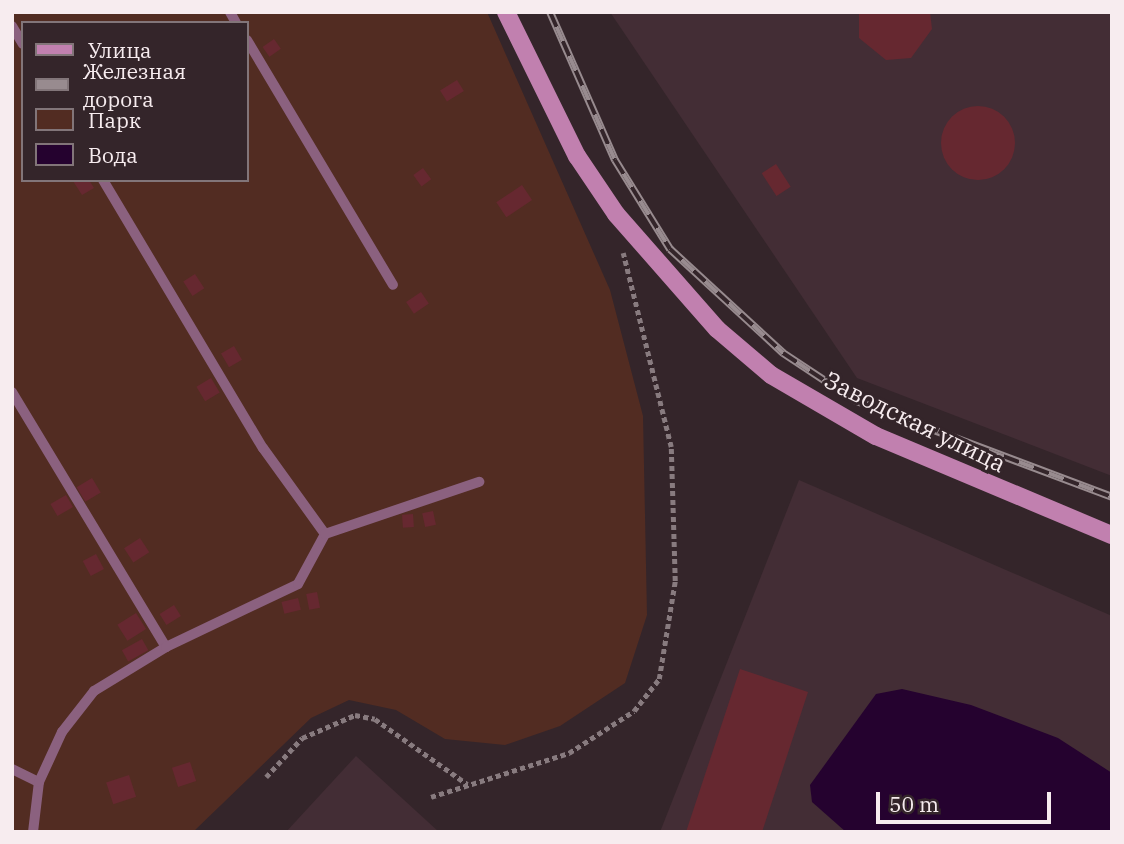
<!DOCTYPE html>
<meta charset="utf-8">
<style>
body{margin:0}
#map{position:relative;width:1124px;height:844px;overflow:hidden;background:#34252a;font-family:"IBM Plex Serif",serif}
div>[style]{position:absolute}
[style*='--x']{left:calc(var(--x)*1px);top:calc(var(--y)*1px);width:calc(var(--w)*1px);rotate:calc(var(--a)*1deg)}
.built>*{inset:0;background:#432d35}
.green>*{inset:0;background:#522c22}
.water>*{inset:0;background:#25022f}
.building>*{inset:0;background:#662830;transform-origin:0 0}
.round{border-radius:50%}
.path>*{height:4.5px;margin-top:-2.25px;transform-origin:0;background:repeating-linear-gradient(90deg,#887b7f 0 5px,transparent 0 8.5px)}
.lane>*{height:10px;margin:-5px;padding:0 5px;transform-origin:5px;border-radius:5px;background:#8b617f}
.secondary>*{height:18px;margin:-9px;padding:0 9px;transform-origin:9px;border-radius:9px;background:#c180af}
.rail>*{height:8px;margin-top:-4px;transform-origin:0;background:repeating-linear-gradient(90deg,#34252a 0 16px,#988b8f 0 32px);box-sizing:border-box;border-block:2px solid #988b8f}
span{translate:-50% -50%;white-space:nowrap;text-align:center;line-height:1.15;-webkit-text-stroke:6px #34252a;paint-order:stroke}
.street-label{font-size:24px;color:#f7ecef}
.frame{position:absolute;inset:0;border:14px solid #f7ecef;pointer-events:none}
.legend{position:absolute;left:21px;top:21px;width:228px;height:161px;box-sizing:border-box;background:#34252a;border:2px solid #827579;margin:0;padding:9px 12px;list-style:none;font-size:21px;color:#f7ecef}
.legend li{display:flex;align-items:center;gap:14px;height:35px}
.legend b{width:35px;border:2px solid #827579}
.scale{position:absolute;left:876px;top:792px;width:175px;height:32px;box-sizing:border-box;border:4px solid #f7ecef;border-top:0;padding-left:9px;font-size:21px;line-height:24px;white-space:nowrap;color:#f7ecef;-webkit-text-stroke:5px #34252a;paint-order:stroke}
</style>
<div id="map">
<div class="built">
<div style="clip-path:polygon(610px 12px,1112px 12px,1112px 476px,857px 378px)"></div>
<div style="clip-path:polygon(799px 480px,1112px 616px,1112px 832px,660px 832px)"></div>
<div style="clip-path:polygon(356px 756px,439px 832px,286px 832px)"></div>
</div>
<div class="green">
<div style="clip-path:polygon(evenodd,12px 12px,487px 12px,610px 290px,643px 416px,647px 615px,625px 683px,560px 726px,505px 745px,445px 739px,396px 710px,349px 700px,311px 718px,193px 832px,12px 832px,12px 12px,23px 23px,247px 23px,247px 180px,23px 180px,23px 23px)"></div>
</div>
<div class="water">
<div style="clip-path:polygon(902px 689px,971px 705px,1058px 738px,1112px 773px,1112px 832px,846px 832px,812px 802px,810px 785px,876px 694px)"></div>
</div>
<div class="building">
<div style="clip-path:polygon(859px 12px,930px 12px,932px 29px,911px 58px,886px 60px,859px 38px)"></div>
<div style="left:274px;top:39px;width:12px;height:14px;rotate:55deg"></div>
<div style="left:457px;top:80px;width:13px;height:20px;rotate:58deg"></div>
<div class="round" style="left:941px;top:106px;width:74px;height:74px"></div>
<div style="left:776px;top:164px;width:27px;height:17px;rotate:57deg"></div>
<div style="left:423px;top:168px;width:14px;height:12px;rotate:54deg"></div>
<div style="clip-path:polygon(89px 180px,94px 188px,82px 195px,73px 181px)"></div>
<div style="left:522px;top:185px;width:18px;height:31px;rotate:56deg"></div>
<div style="left:195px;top:274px;width:17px;height:14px;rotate:57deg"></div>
<div style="left:421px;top:292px;width:14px;height:18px;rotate:56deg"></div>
<div style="left:234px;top:346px;width:16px;height:15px;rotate:60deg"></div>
<div style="left:211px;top:378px;width:17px;height:17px;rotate:59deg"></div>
<div style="left:92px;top:478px;width:17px;height:18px;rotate:59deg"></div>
<div style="left:66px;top:495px;width:14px;height:18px;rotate:60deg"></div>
<div style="left:433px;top:511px;width:14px;height:11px;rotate:78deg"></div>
<div style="left:413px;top:514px;width:13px;height:11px;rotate:86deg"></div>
<div style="left:140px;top:538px;width:17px;height:19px;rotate:57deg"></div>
<div style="left:96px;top:554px;width:17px;height:15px;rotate:62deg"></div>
<div style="left:317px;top:592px;width:16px;height:11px;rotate:79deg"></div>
<div style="left:298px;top:598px;width:12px;height:17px;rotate:76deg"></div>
<div style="left:174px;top:605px;width:13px;height:17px;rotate:58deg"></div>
<div style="left:136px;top:613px;width:19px;height:22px;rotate:58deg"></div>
<div style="left:142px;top:639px;width:13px;height:23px;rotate:61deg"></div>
<div style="clip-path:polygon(740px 669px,808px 692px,762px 832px,686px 832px)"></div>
<div style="left:190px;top:762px;width:20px;height:19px;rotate:72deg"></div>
<div style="left:129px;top:775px;width:23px;height:24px;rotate:72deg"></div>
</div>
<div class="path">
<div style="--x:266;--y:777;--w:53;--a:-47.3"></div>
<div style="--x:302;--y:738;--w:58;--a:-23.5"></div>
<div style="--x:355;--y:715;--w:20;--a:11"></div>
<div style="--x:375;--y:719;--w:113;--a:35.2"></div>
<div style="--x:431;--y:797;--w:145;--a:-17.7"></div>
<div style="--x:569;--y:753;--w:77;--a:-32.9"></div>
<div style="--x:634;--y:711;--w:41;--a:-52"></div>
<div style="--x:659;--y:679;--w:99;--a:-80.7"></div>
<div style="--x:675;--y:581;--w:134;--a:-91.7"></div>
<div style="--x:671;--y:447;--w:200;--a:-103.9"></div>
</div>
<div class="lane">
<div style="--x:230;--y:12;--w:13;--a:61"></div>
<div style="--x:12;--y:26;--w:21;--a:59"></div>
<div style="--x:247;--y:40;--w:285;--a:59.2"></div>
<div style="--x:103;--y:180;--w:312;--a:59.2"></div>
<div style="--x:263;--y:448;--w:106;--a:54.2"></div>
<div style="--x:12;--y:392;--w:298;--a:58.9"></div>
<div style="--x:12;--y:769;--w:30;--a:26"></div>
<div style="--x:33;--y:832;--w:50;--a:-83.2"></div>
<div style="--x:39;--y:782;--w:55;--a:-65.3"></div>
<div style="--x:62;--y:732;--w:52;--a:-52"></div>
<div style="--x:94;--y:691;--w:84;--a:-31.4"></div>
<div style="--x:166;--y:647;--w:146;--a:-25.5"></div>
<div style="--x:298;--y:584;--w:57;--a:-61.6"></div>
<div style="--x:325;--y:534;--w:163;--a:-18.7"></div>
</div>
<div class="secondary">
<div style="--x:506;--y:12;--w:161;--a:63.8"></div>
<div style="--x:577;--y:156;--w:70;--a:56.1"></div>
<div style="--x:616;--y:214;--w:153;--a:48.7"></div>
<div style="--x:717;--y:329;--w:71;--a:40.4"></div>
<div style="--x:771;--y:375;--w:121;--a:30.2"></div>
<div style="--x:876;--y:436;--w:256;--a:22.8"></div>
</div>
<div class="rail">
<div style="--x:550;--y:12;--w:162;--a:66.3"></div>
<div style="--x:615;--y:160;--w:105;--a:58.3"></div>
<div style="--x:670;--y:249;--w:154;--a:42.6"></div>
<div style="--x:783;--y:353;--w:85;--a:33.5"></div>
<div style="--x:854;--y:400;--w:276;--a:20.6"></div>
</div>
<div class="street-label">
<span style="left:915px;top:422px;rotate:26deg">Заводская улица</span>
</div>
<div class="frame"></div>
<ul class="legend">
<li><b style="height:9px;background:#c180af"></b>Улица</li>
<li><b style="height:9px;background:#988b8f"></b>Железная дорога</li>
<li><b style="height:19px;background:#522c22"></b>Парк</li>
<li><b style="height:19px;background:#25022f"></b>Вода</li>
</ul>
<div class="scale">50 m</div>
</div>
